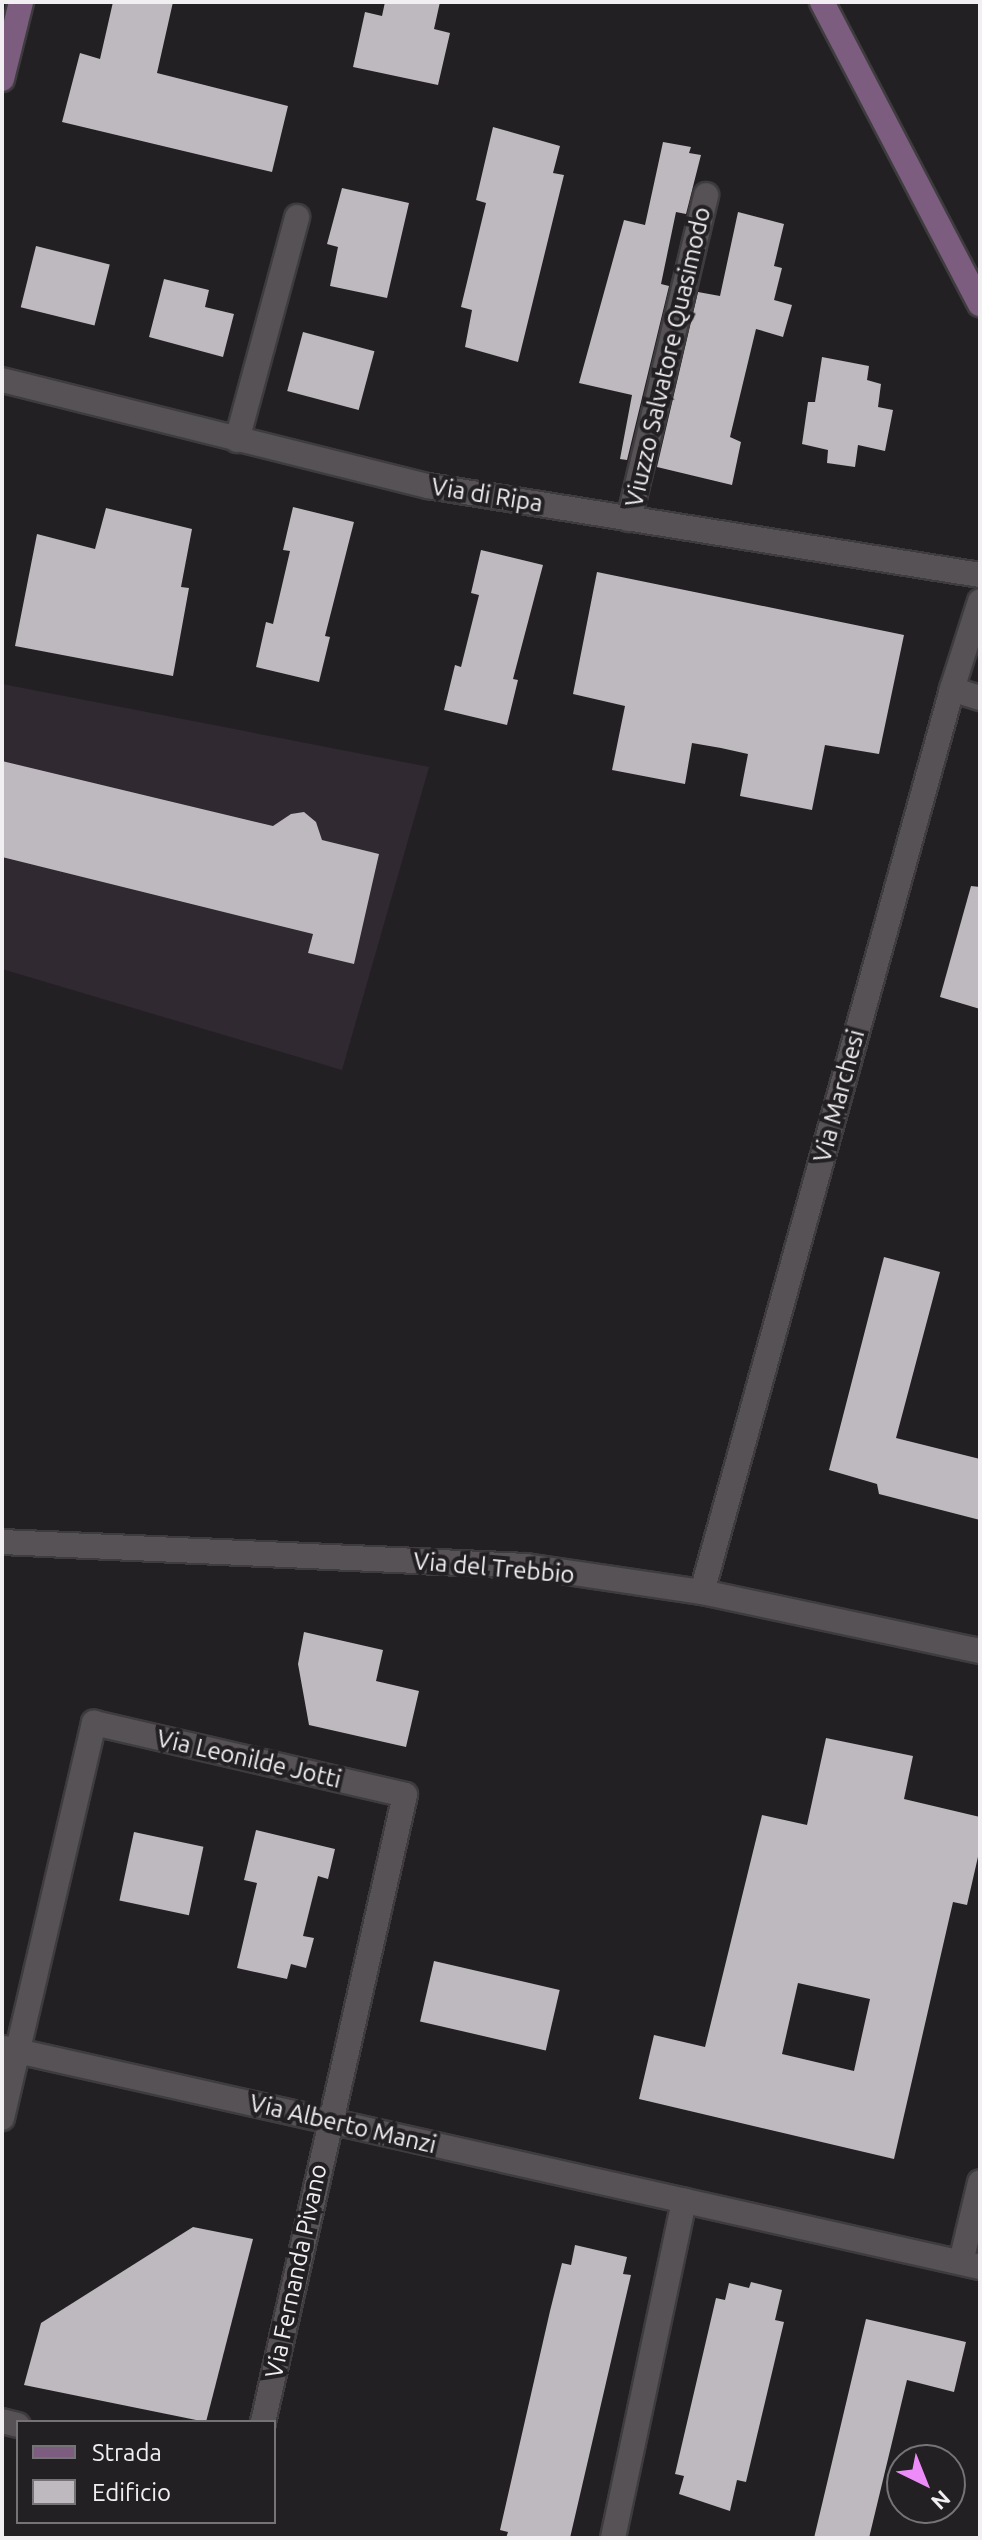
<!DOCTYPE html>
<style>
body{margin:0}
#map{position:relative;width:982px;height:2540px;overflow:hidden;background:#232023;font-family:Ubuntu,sans-serif}
div>[style]{position:absolute}
[style*='--x']{left:calc(var(--x)*1px);top:calc(var(--y)*1px);width:calc(var(--w)*1px);rotate:calc(var(--a)*1deg)}
.built>*{inset:0;background:#302931}
.building>*{inset:0;background:#bdb9be;transform-origin:0 0}
.roads{filter:drop-shadow(2px 0 #3e3c3e) drop-shadow(-2px 0 #3e3c3e) drop-shadow(0 2px #3e3c3e) drop-shadow(0 -2px #3e3c3e)}
.minor>*{height:24px;margin:-12px;padding:0 12px;transform-origin:12px;border-radius:12px;background:#565256}
.secondary>*{height:24px;margin:-12px;padding:0 12px;transform-origin:12px;border-radius:12px;background:#7c5d7f}
span{translate:-50% -50%;white-space:nowrap;text-align:center;line-height:1.15;-webkit-text-stroke:8px #232023;paint-order:stroke}
.street-label{font-size:24px;color:#f1eff1}
.frame{position:absolute;inset:0;border:4px solid #f1eff1;pointer-events:none}
.legend{position:absolute;left:16px;top:2420px;width:260px;height:104px;box-sizing:border-box;background:#232023;border:2px solid #757375;margin:0;padding:10px 14px;list-style:none;font-size:24px;color:#f1eff1}
.legend li{display:flex;align-items:center;gap:16px;height:40px}
.legend b{width:40px;border:2px solid #757375}
.north{position:absolute;left:886px;top:2444px;width:80px;height:80px;box-sizing:border-box;background:#232023;border:2px solid #757375;border-radius:50%;rotate:137deg;font-size:22px;font-weight:700;line-height:32px;text-align:center;color:#f1eff1}
.north::after{content:'';display:block;margin:auto;width:28px;height:36px;background:#ed8cf9;clip-path:polygon(50% 0,100% 100%,50% 72%,0 100%)}
</style>
<div id="map">
<div class="built">
<div style="clip-path:polygon(2px 684px,429px 767px,342px 1070px,2px 969px)"></div>
</div>
<div class="building">
<div style="clip-path:polygon(113px 2px,173px 2px,157px 73px,288px 106px,272px 172px,62px 122px,80px 53px,100px 59px)"></div>
<div style="clip-path:polygon(385px 2px,440px 2px,434px 29px,450px 33px,438px 85px,353px 67px,365px 12px,382px 16px)"></div>
<div style="clip-path:polygon(493px 127px,560px 146px,553px 173px,564px 175px,518px 362px,465px 347px,472px 310px,461px 307px,486px 203px,476px 200px)"></div>
<div style="clip-path:polygon(663px 142px,691px 147px,689px 153px,701px 155px,686px 214px,676px 212px,661px 284px,669px 286px,627px 460px,620px 459px,632px 395px,579px 383px,624px 220px,645px 225px)"></div>
<div style="clip-path:polygon(342px 188px,409px 203px,387px 298px,330px 286px,338px 247px,327px 244px)"></div>
<div style="clip-path:polygon(738px 212px,784px 224px,774px 266px,782px 268px,774px 300px,792px 305px,783px 337px,756px 329px,730px 437px,741px 442px,732px 485px,657px 467px,698px 292px,720px 296px)"></div>
<div style="left:36px;top:246px;width:76px;height:63px;rotate:14deg"></div>
<div style="clip-path:polygon(164px 279px,209px 290px,205px 307px,234px 314px,223px 357px,149px 337px)"></div>
<div style="left:303px;top:332px;width:74px;height:61px;rotate:15deg"></div>
<div style="clip-path:polygon(822px 357px,869px 366px,867px 380px,881px 384px,878px 407px,893px 410px,885px 451px,858px 445px,855px 467px,827px 463px,828px 450px,802px 444px,808px 402px,815px 402px)"></div>
<div style="clip-path:polygon(293px 507px,354px 522px,325px 636px,330px 637px,319px 682px,256px 667px,266px 622px,273px 624px,290px 551px,283px 550px)"></div>
<div style="clip-path:polygon(106px 508px,192px 529px,181px 587px,189px 588px,173px 676px,15px 646px,37px 534px,95px 549px)"></div>
<div style="clip-path:polygon(481px 550px,543px 565px,513px 679px,518px 680px,507px 725px,444px 710px,455px 665px,461px 667px,479px 595px,471px 593px)"></div>
<div style="clip-path:polygon(597px 572px,904px 635px,879px 754px,825px 745px,812px 810px,740px 796px,748px 754px,721px 748px,692px 743px,685px 784px,612px 770px,625px 706px,573px 694px)"></div>
<div style="clip-path:polygon(2px 761px,273px 826px,291px 814px,304px 812px,316px 822px,322px 840px,379px 854px,354px 964px,308px 953px,313px 934px,2px 857px)"></div>
<div style="clip-path:polygon(971px 886px,980px 887px,980px 1009px,940px 997px)"></div>
<div style="clip-path:polygon(884px 1257px,940px 1272px,896px 1438px,980px 1459px,980px 1520px,879px 1494px,877px 1484px,829px 1470px)"></div>
<div style="clip-path:polygon(304px 1632px,383px 1650px,376px 1681px,419px 1691px,406px 1747px,309px 1725px,298px 1664px)"></div>
<div style="clip-path:polygon(evenodd,826px 1738px,913px 1756px,904px 1799px,980px 1817px,980px 1848px,967px 1905px,953px 1902px,894px 2159px,639px 2099px,654px 2035px,705px 2047px,762px 1815px,807px 1825px,826px 1738px,798px 1983px,870px 1999px,854px 2071px,782px 2054px,798px 1983px)"></div>
<div style="clip-path:polygon(256px 1830px,335px 1849px,328px 1879px,318px 1876px,303px 1936px,314px 1938px,306px 1968px,291px 1964px,287px 1979px,237px 1968px,257px 1883px,244px 1880px)"></div>
<div style="left:134px;top:1832px;width:71px;height:70px;rotate:12deg"></div>
<div style="left:434px;top:1961px;width:129px;height:62px;rotate:13deg"></div>
<div style="clip-path:polygon(193px 2227px,253px 2239px,206px 2422px,24px 2385px,41px 2323px)"></div>
<div style="clip-path:polygon(575px 2245px,627px 2257px,623px 2274px,631px 2275px,570px 2538px,506px 2538px,508px 2532px,500px 2530px,550px 2311px,562px 2263px,571px 2265px)"></div>
<div style="clip-path:polygon(751px 2282px,782px 2290px,775px 2320px,784px 2322px,746px 2482px,737px 2480px,730px 2511px,679px 2494px,684px 2476px,675px 2474px,716px 2298px,725px 2300px,729px 2283px,749px 2288px)"></div>
<div style="clip-path:polygon(866px 2319px,966px 2342px,954px 2392px,907px 2380px,869px 2538px,814px 2538px)"></div>
</div>
<div class="roads">
<div class="minor">
<div style="--x:2;--y:380;--w:439;--a:14"></div>
<div style="--x:428;--y:486;--w:559;--a:9.16"></div>
<div style="--x:237;--y:440;--w:231;--a:-74.9"></div>
<div style="--x:629;--y:519;--w:333;--a:-76.6"></div>
<div style="--x:952;--y:689;--w:29;--a:18"></div>
<div style="--x:2;--y:1542;--w:525;--a:2.62"></div>
<div style="--x:526;--y:1566;--w:178;--a:8.4"></div>
<div style="--x:702;--y:1592;--w:284;--a:12"></div>
<div style="--x:702;--y:1592;--w:937;--a:-74.52"></div>
<div style="--x:952;--y:689;--w:92;--a:-72.3"></div>
<div style="--x:4;--y:2048;--w:1000;--a:12.65"></div>
<div style="--x:2;--y:2118;--w:406;--a:-76.9"></div>
<div style="--x:94;--y:1723;--w:319;--a:13"></div>
<div style="--x:405;--y:1795;--w:643;--a:102.76"></div>
<div style="--x:961;--y:2262;--w:82;--a:-76.6"></div>
<div style="--x:2;--y:2421;--w:16;--a:14"></div>
<div style="--x:613;--y:2538;--w:345;--a:-78.1"></div>
</div>
<div class="secondary">
<div style="--x:822;--y:2;--w:341;--a:62.4"></div>
<div style="--x:2;--y:79;--w:79;--a:-76.1"></div>
</div>
</div>
<div class="street-label">
<span style="left:668px;top:357px;rotate:-77deg">Viuzzo Salvatore Quasimodo</span>
<span style="left:487px;top:495px;rotate:9deg">Via di Ripa</span>
<span style="left:839px;top:1096px;rotate:-75deg">Via Marchesi</span>
<span style="left:494px;top:1568px;rotate:5deg">Via del Trebbio</span>
<span style="left:249px;top:1759px;rotate:13deg">Via Leonilde Jotti</span>
<span style="left:343px;top:2124px;rotate:13deg">Via Alberto Manzi</span>
<span style="left:296px;top:2271px;rotate:-78deg">Via Fernanda Pivano</span>
</div>
<div class="frame"></div>
<ul class="legend">
<li><b style="height:10px;background:#7c5d7f"></b>Strada</li>
<li><b style="height:22px;background:#bdb9be"></b>Edificio</li>
</ul>
<div class="north">N</div>
</div>
